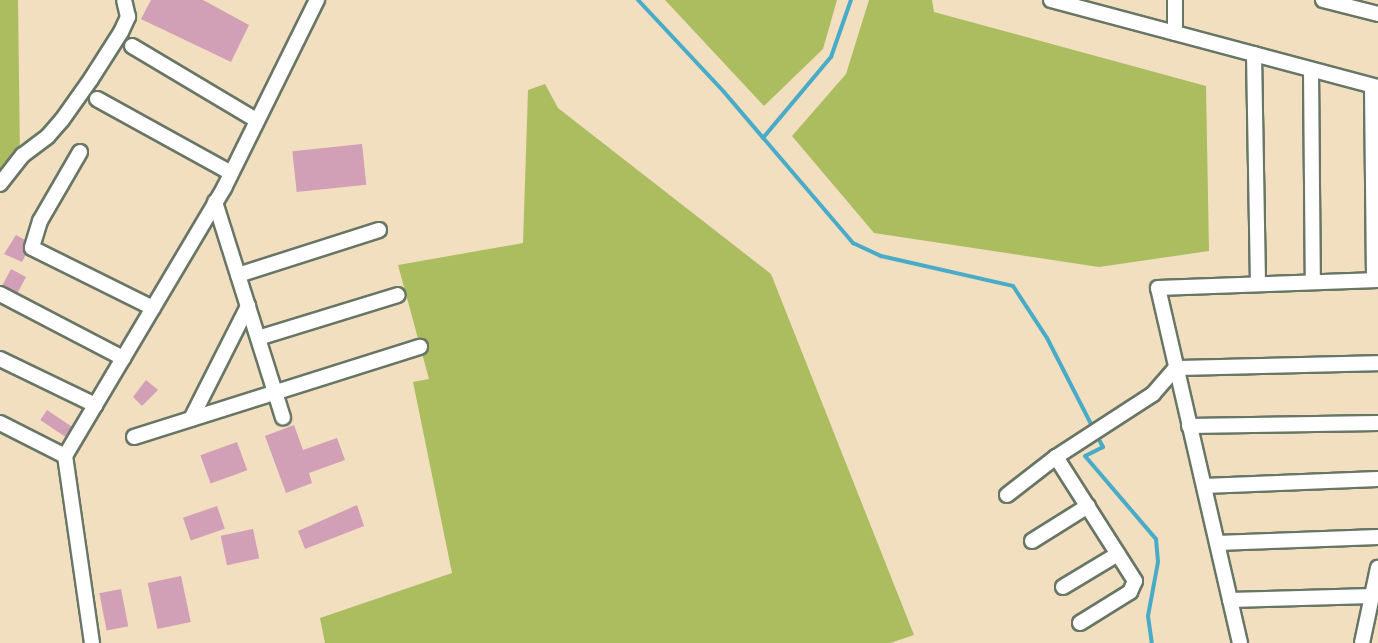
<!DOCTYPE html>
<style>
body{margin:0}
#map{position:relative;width:1378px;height:643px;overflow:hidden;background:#f1dfc0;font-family:Dekko,sans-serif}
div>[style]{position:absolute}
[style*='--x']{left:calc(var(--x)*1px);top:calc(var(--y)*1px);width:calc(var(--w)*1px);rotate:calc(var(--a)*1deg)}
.green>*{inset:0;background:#acbd60}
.stream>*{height:4px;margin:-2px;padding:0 2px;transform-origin:2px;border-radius:2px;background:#48abc8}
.building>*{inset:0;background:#d19fb6;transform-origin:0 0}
.roads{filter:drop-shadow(2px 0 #687665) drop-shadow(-2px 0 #687665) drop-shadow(0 2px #687665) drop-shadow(0 -2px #687665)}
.minor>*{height:14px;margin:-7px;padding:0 7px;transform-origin:7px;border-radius:7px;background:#fff}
span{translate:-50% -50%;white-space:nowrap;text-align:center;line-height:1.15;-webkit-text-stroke:4.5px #fdfcf7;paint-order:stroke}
</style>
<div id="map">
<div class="green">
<div style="clip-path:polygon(0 0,18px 0,20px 157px,0 185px)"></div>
<div style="clip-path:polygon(665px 0,837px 0,823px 49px,764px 106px)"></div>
<div style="clip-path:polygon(869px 0,932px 0,934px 12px,1206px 86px,1209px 251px,1099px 267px,874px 233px,792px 136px,846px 74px)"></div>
<div style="clip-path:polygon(545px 84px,558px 108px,771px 274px,914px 635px,890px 643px,325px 643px,320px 618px,452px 573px,413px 382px,429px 379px,398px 265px,523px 243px,528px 90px)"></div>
</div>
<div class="stream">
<div style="--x:638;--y:0;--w:126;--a:46.9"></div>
<div style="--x:724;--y:92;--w:199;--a:49.5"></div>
<div style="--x:853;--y:243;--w:31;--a:25"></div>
<div style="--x:881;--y:256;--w:135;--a:12.8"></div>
<div style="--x:1013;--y:286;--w:62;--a:56.8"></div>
<div style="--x:1047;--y:338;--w:101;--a:62.9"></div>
<div style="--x:763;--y:138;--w:106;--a:-50"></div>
<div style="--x:831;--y:57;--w:60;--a:-70.7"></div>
<div style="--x:1096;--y:434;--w:15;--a:62"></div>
<div style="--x:1103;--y:447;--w:20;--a:153"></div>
<div style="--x:1085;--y:456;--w:109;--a:49.5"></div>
<div style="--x:1156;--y:539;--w:23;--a:85"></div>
<div style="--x:1158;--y:562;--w:55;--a:100.5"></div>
<div style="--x:1148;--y:616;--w:27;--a:82"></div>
</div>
<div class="building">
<div style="clip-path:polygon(151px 0,203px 0,249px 25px,231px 62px,141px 19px)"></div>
<div style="left:362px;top:144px;width:41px;height:70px;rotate:84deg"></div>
<div style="clip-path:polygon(16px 235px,25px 240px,23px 249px,26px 254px,22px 262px,4px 254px)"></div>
<div style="left:11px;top:269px;width:17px;height:19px;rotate:28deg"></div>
<div style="clip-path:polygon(146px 380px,158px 390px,142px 406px,133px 397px)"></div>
<div style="left:47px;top:410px;width:30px;height:12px;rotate:34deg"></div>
<div style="clip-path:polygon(294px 425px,303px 450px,337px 438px,345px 460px,309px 473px,312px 483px,286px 493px,265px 436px)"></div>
<div style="left:237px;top:442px;width:30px;height:39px;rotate:70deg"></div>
<div style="clip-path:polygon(357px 505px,364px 526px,305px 549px,298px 531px)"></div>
<div style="left:217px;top:506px;width:24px;height:36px;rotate:71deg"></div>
<div style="left:253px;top:529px;width:30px;height:33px;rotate:78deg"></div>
<div style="left:181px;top:576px;width:47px;height:34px;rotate:78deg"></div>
<div style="left:121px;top:589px;width:38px;height:22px;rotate:79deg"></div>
</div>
<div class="roads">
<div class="minor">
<div style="--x:1051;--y:0;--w:338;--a:14.9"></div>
<div style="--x:1323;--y:0;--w:57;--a:14.3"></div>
<div style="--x:1175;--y:33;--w:33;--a:-90"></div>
<div style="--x:132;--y:46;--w:144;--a:30.8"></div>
<div style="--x:1254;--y:54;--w:230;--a:89"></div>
<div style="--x:1311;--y:70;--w:212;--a:89.5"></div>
<div style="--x:1372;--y:86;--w:194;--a:89.4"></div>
<div style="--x:97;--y:99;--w:153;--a:28.9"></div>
<div style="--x:80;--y:152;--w:80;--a:120.1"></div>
<div style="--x:40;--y:221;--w:28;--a:107"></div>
<div style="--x:32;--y:248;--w:135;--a:26.4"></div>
<div style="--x:0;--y:184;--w:37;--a:-52"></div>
<div style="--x:23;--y:155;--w:31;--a:-37"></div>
<div style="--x:48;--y:136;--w:21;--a:-49"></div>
<div style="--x:62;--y:120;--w:50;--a:-54.7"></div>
<div style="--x:91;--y:79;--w:56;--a:-57.4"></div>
<div style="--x:121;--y:32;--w:17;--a:-65"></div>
<div style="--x:128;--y:17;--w:17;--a:-103"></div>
<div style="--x:215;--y:202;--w:226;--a:72.5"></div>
<div style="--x:238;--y:275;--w:148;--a:-17.7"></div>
<div style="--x:0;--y:294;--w:139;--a:27.5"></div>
<div style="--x:258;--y:338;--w:146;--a:-17.1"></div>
<div style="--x:0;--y:359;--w:106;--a:25.8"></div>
<div style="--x:191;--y:419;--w:127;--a:-63.2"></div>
<div style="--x:0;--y:423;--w:73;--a:26.9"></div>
<div style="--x:1189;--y:426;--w:189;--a:-0.9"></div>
<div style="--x:134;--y:437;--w:300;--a:-17.5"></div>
<div style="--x:1204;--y:486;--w:174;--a:-2.3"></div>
<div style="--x:1007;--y:495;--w:62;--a:-37.8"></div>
<div style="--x:1032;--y:541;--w:66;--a:-32"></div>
<div style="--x:1217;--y:543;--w:161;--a:-2.1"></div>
<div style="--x:1063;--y:587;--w:64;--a:-31"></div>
<div style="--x:1230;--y:600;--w:142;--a:-1.6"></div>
<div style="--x:1080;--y:623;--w:59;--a:-31.8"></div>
<div style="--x:1130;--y:592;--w:12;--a:-66"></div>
<div style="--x:1135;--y:581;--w:147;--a:-122.5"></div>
<div style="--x:1056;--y:457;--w:116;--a:-33"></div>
<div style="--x:1153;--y:394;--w:35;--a:-49"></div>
<div style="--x:1176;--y:368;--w:202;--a:-1.4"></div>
<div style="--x:92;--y:643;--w:189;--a:-98.2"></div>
<div style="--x:65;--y:456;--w:312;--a:-59.3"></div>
<div style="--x:224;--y:188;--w:210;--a:-63.7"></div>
<div style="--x:1240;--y:643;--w:364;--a:-103"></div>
<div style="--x:1158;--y:288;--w:220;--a:-2.1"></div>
<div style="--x:1362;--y:643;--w:77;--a:-78"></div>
</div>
</div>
</div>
